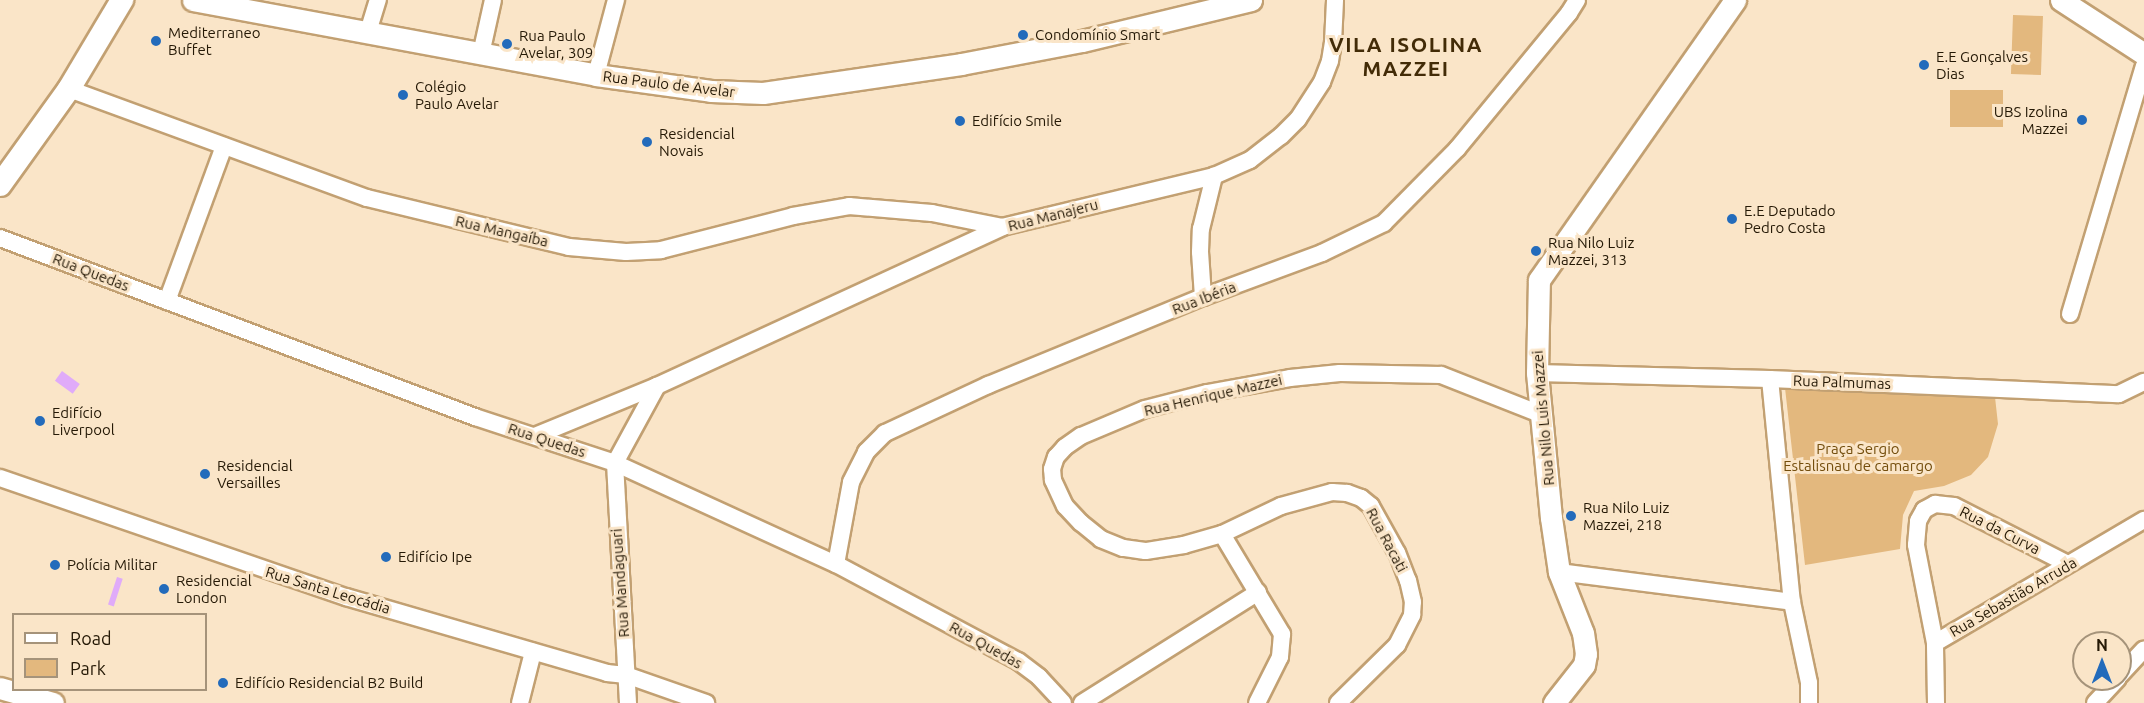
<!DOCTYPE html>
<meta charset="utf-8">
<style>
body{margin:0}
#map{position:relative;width:2144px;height:703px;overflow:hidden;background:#fae5c8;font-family:Ubuntu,sans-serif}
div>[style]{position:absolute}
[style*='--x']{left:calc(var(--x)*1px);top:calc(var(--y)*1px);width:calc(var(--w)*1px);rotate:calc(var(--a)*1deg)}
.green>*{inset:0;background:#e3b87e;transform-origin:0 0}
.water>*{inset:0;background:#e0abf9;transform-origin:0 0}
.roads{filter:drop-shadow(2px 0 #c2a072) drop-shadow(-2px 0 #c2a072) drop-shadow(0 2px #c2a072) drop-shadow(0 -2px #c2a072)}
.minor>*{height:16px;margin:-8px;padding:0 8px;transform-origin:8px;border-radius:8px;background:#fff}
.tertiary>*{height:21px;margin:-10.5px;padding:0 10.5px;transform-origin:10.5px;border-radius:10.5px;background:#fff}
.secondary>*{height:22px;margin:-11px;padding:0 11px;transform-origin:11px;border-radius:11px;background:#fff}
.dots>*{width:16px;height:16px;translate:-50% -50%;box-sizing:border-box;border:3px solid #fae5c8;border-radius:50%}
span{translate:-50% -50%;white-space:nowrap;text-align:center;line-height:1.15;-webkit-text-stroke:6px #fae5c8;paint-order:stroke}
.poi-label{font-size:15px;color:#251906}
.left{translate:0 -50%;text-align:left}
.right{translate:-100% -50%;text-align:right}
.street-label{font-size:15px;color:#251906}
.park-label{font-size:15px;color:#744e0d}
.district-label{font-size:21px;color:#422b07;font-weight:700;letter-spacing:1.5px}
.legend{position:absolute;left:12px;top:613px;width:195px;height:78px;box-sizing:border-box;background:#fae5c8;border:2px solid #a5937a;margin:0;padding:8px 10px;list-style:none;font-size:18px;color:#251906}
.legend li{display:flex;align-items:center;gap:12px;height:30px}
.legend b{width:30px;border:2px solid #a5937a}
.north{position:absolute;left:2072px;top:631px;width:60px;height:60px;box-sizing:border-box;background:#fae5c8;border:2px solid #a5937a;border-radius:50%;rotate:0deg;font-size:16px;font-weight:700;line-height:24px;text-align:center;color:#251906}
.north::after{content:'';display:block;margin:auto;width:21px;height:27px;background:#236bbb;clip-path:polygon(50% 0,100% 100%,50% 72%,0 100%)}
</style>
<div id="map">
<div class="green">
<div style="left:2013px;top:15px;width:30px;height:59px;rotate:2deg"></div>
<div style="left:1950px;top:90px;width:53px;height:37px"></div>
<div style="clip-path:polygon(1785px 388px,1995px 397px,1998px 424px,1988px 457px,1971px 475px,1944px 486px,1914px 491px,1903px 515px,1900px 549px,1805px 565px)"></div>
</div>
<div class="water">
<div style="left:62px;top:371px;width:22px;height:12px;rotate:36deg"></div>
<div style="left:117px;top:577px;width:6px;height:29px;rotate:18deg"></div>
</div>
<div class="roads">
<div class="minor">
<div style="--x:368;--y:32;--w:34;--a:-73"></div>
<div style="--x:481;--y:54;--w:55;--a:-77.5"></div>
<div style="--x:596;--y:75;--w:78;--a:-75.1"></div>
<div style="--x:69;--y:89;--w:317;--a:20.1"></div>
<div style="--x:367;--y:198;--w:208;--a:13.6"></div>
<div style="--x:569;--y:247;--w:57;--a:5"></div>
<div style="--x:626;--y:252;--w:35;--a:-3"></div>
<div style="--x:661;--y:250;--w:136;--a:-14.4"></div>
<div style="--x:793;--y:216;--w:57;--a:-10.1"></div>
<div style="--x:849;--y:206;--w:83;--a:4.8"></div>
<div style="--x:932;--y:213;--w:71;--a:11.3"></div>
<div style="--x:0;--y:238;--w:508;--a:20.65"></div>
<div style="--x:475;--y:417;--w:147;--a:18.2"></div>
<div style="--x:615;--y:463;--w:243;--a:24.6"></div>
<div style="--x:836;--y:564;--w:206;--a:28.1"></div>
<div style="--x:1018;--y:661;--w:26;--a:37"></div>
<div style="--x:1039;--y:677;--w:35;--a:47"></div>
<div style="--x:1203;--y:297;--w:45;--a:-93.8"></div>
<div style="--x:1200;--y:252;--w:23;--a:-88"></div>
<div style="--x:1201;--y:229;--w:55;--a:-76.2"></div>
<div style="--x:167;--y:301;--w:165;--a:-69.8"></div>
<div style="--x:2070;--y:314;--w:259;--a:-73.4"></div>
<div style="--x:1537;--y:373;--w:233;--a:1.5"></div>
<div style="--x:1770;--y:379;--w:349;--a:2.5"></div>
<div style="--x:2119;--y:394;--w:28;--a:-26"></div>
<div style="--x:1770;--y:379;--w:224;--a:84.4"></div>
<div style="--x:1792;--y:602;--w:83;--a:78.1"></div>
<div style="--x:1809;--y:683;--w:20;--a:90"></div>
<div style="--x:535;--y:436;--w:132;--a:-22.3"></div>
<div style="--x:657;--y:386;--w:380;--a:-24.7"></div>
<div style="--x:1002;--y:227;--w:218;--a:-13.5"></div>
<div style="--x:1214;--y:176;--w:39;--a:-24"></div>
<div style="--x:1250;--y:160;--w:39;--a:-38"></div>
<div style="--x:1281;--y:136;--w:24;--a:-45"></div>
<div style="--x:1298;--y:119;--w:44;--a:-57"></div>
<div style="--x:1322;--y:82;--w:22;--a:-69"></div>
<div style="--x:1330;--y:61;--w:18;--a:-81"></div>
<div style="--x:1333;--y:43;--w:43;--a:-87.3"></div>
<div style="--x:0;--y:478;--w:366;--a:19"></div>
<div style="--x:346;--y:597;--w:272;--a:16.2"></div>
<div style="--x:607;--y:673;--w:19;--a:6"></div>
<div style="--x:626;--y:675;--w:85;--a:19.3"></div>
<div style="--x:1222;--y:534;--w:117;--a:59"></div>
<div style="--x:1282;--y:634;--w:23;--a:95"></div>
<div style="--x:1280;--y:657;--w:51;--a:116.6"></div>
<div style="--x:836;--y:564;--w:83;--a:-79.6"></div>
<div style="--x:851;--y:482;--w:34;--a:-63"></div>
<div style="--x:866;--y:452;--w:27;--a:-45"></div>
<div style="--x:885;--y:433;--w:114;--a:-25"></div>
<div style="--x:988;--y:385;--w:232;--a:-22.3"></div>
<div style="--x:1203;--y:297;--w:127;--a:-20.3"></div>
<div style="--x:1322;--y:253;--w:69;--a:-25.8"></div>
<div style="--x:1384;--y:223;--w:104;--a:-45.4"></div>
<div style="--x:1457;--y:149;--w:176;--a:-50.5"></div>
<div style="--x:1569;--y:13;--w:15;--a:-58"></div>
<div style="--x:1559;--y:572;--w:235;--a:7.3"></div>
<div style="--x:1935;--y:643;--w:243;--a:-30.5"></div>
<div style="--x:2120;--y:675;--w:35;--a:-47"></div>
<div style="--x:520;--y:703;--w:53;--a:-75.7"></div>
<div style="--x:628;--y:703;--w:240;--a:-93.1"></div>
<div style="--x:615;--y:463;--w:88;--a:-61.4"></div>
<div style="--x:1082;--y:703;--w:208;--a:-32.2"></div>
<div style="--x:1338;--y:703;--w:83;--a:-44.5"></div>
<div style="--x:1397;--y:645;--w:34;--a:-63"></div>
<div style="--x:1412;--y:615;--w:13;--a:-86"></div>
<div style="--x:1413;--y:602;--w:22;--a:-103"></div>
<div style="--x:1408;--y:581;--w:30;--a:-111"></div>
<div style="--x:1397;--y:553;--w:54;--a:-119"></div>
<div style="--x:1371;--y:506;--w:13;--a:-141"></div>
<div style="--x:1361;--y:498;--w:15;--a:-160"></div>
<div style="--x:1347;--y:493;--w:15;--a:-176"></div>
<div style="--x:1332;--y:492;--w:53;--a:164.6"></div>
<div style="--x:1281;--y:506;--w:65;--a:154.6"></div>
<div style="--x:1222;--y:534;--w:40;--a:164"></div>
<div style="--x:1184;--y:545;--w:39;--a:171"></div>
<div style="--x:1145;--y:551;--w:22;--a:-172"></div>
<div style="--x:1123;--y:548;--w:24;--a:-158"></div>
<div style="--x:1101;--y:539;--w:26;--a:-141"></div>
<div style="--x:1081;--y:523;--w:23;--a:-133"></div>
<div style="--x:1065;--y:506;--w:29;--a:-115"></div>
<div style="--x:1053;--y:480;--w:11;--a:-95"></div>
<div style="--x:1052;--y:469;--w:13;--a:-72"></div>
<div style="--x:1056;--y:457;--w:13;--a:-48"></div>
<div style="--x:1065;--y:447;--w:19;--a:-35"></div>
<div style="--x:1081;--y:436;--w:69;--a:-22.9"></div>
<div style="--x:1145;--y:409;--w:64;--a:-14.5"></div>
<div style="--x:1207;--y:393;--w:84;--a:-10.2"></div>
<div style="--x:1290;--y:378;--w:50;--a:-5.7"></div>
<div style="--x:1340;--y:373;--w:101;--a:1.1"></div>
<div style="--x:1441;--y:375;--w:106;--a:21.5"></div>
<div style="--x:1936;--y:703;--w:60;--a:-91"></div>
<div style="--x:1935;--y:643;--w:100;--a:-101"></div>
<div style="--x:1916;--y:545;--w:24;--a:-85"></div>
<div style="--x:1918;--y:521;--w:13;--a:-61"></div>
<div style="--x:1924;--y:510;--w:13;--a:-29"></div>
<div style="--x:1935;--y:504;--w:19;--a:6"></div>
<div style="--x:1954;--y:506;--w:128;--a:27"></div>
<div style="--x:2095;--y:703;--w:33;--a:-47"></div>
</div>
<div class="tertiary">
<div style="--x:193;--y:0;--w:410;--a:10.5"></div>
<div style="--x:596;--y:75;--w:116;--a:7.9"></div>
<div style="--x:711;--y:91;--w:52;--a:2.2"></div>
<div style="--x:763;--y:93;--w:200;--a:-8.3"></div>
<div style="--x:961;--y:64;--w:123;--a:-10.8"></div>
<div style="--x:1082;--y:41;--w:174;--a:-13.6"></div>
<div style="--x:2061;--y:0;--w:99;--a:33"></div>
<div style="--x:0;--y:688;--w:55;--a:15.8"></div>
<div style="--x:1554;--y:703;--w:48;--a:-51.7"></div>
<div style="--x:1584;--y:665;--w:11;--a:-80"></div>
<div style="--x:1586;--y:654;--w:21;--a:-98"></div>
<div style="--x:1583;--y:633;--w:66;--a:-111.5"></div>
<div style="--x:1559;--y:572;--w:55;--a:-98.4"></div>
<div style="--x:1551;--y:518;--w:146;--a:-95.5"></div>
<div style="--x:1537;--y:373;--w:93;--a:-88.8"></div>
<div style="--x:1539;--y:280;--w:342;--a:-55"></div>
</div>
<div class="secondary">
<div style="--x:0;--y:185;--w:118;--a:-54.3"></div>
<div style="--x:69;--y:89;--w:104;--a:-59.2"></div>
</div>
</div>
<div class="dots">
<div style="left:1023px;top:35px;background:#236bbb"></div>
<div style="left:156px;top:41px;background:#236bbb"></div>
<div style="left:507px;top:44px;background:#236bbb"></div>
<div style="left:1924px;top:65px;background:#236bbb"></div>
<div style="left:403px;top:95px;background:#236bbb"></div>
<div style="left:2082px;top:120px;background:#236bbb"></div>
<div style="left:960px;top:121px;background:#236bbb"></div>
<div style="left:647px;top:142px;background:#236bbb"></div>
<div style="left:1732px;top:219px;background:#236bbb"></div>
<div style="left:1536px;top:251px;background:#236bbb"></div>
<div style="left:40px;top:421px;background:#236bbb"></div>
<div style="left:205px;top:474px;background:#236bbb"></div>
<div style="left:1571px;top:516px;background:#236bbb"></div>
<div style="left:386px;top:557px;background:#236bbb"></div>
<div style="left:55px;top:565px;background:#236bbb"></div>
<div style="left:164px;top:589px;background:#236bbb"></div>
<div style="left:223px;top:683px;background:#236bbb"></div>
</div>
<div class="poi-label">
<span class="left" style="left:168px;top:41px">Mediterraneo<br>Buffet</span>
<span class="left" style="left:519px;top:44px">Rua Paulo<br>Avelar, 309</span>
<span class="left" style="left:1035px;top:35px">Condomínio Smart</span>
<span class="left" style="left:1936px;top:65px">E.E Gonçalves<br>Dias</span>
<span class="left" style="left:415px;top:95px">Colégio<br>Paulo Avelar</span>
<span class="right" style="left:2068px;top:120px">UBS Izolina<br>Mazzei</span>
<span class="left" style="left:972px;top:121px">Edifício Smile</span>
<span class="left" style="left:659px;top:142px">Residencial<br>Novais</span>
<span class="left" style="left:1744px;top:219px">E.E Deputado<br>Pedro Costa</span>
<span class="left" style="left:1548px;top:251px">Rua Nilo Luiz<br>Mazzei, 313</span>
<span class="left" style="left:52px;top:421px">Edifício<br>Liverpool</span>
<span class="left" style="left:217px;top:474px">Residencial<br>Versailles</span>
<span class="left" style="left:1583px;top:516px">Rua Nilo Luiz<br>Mazzei, 218</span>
<span class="left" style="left:398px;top:557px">Edifício Ipe</span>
<span class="left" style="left:67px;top:565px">Polícia Militar</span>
<span class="left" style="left:176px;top:589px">Residencial<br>London</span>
<span class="left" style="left:235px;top:683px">Edifício Residencial B2 Build</span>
</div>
<div class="street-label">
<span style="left:669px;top:84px;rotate:7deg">Rua Paulo de Avelar</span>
<span style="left:1053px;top:215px;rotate:-14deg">Rua Manajeru</span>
<span style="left:502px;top:231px;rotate:13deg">Rua Mangaíba</span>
<span style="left:91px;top:272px;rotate:21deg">Rua Quedas</span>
<span style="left:1204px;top:298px;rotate:-21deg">Rua Ibéria</span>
<span style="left:1842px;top:382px;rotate:2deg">Rua Palmumas</span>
<span style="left:1213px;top:395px;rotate:-13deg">Rua Henrique Mazzei</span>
<span style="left:1543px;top:418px;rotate:-95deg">Rua Nilo Luis Mazzei</span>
<span style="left:547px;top:440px;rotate:18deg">Rua Quedas</span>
<span style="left:2000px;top:530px;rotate:27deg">Rua da Curva</span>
<span style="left:1387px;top:540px;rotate:62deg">Rua Racati</span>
<span style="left:620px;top:583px;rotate:-94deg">Rua Mandaguari</span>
<span style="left:328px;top:590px;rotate:17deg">Rua Santa Leocádia</span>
<span style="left:2013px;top:597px;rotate:-30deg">Rua Sebastião Arruda</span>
<span style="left:986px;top:645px;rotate:29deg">Rua Quedas</span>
</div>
<div class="park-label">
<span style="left:1858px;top:457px">Praça Sergio<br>Estalisnau de camargo</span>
</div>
<div class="district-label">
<span style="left:1406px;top:56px">VILA ISOLINA<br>MAZZEI</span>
</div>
<ul class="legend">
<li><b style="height:8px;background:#fff"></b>Road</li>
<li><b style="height:16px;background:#e3b87e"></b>Park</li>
</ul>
<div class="north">N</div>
</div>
